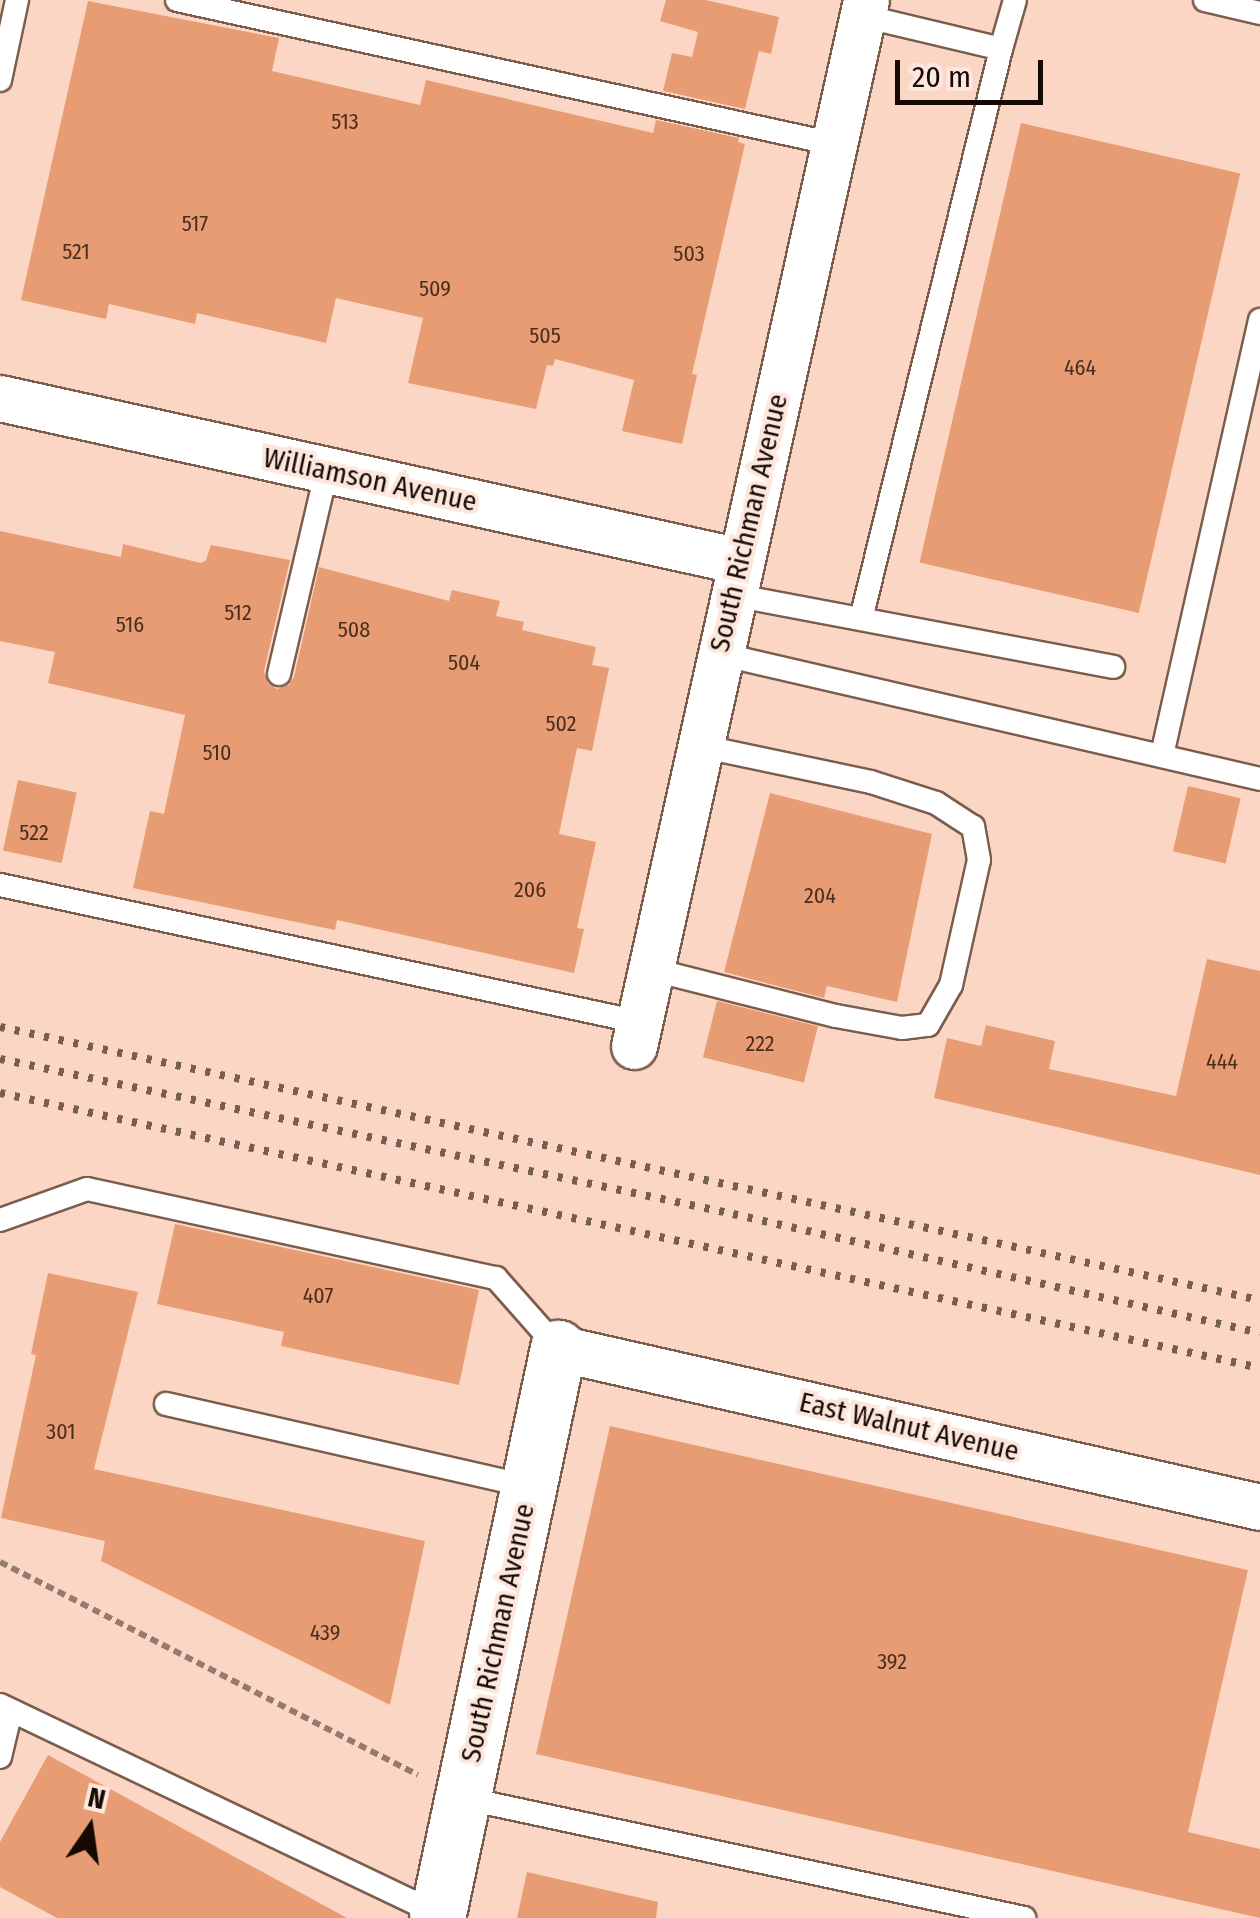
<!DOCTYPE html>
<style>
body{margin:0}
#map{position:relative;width:1260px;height:1918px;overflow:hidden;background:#fbd6c4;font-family:"Fira Sans Condensed",sans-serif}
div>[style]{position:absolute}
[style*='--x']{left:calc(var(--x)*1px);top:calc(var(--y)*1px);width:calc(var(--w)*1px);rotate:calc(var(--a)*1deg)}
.building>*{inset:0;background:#e89c73;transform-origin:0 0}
.path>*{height:6px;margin-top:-3px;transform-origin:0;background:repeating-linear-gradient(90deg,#957b6f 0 8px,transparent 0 13px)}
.roads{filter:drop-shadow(2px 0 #7c5d4d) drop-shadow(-2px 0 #7c5d4d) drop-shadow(0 2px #7c5d4d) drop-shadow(0 -2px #7c5d4d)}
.service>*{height:22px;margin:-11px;padding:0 11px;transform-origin:11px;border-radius:11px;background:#fff}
.minor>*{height:45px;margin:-22.5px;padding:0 22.5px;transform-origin:22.5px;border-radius:22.5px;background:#fff}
.tertiary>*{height:55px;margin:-27.5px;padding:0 27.5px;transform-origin:27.5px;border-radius:27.5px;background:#fff}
.rail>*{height:8px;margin-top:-4px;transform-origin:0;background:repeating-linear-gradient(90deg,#755f54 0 5px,transparent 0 15px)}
span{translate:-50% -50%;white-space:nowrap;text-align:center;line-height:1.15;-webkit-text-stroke:8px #fde7dc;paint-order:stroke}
.number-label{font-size:22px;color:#4a2e20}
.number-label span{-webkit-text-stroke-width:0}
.street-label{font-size:28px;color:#150904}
.north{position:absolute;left:40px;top:1778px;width:100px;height:100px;-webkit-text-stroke:8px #fde7dc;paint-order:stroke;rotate:13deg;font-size:28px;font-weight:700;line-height:40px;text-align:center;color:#150904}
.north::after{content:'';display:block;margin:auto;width:35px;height:45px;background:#150904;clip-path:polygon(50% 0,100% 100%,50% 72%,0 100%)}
.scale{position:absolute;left:895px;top:60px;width:148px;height:45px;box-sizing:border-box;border:5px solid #150904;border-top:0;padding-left:12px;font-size:30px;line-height:35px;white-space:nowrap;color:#150904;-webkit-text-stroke:8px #fde7dc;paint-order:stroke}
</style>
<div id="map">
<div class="building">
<div style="clip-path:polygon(666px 0,706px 0,779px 17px,771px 54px,759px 51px,745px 109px,663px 91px,672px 53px,692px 57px,698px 32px,660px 21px)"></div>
<div style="clip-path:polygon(88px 1px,279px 38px,272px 71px,420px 105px,426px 80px,653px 133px,656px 120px,739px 138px,738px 142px,745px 144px,692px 374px,697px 375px,682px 444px,622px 431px,634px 380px,555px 359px,553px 366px,547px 365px,536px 409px,408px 383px,423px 318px,336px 298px,326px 343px,197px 313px,195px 324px,109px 304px,106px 319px,21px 300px)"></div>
<div style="left:1021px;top:123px;width:225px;height:451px;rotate:13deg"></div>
<div style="clip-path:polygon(0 531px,121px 557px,123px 544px,201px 563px,206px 560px,211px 545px,290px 560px,264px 671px,268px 684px,277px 689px,289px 685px,294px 677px,319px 567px,449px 601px,452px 590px,500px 601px,496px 616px,524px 622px,522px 630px,596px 647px,592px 665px,609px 668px,592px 751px,577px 748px,559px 834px,596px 842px,577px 928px,584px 929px,574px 973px,337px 920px,335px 930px,133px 888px,150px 811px,164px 814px,185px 715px,48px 683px,55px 652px,0 641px)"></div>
<div style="left:18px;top:780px;width:60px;height:72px;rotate:12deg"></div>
<div style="left:1188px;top:786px;width:54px;height:67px;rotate:13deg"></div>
<div style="clip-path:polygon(770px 793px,932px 834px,897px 1002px,827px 986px,824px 998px,724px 972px)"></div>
<div style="clip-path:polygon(1207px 959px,1260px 971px,1260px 1175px,934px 1098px,947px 1038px,981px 1046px,986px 1025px,1055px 1041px,1049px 1069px,1176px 1096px)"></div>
<div style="left:717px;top:1001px;width:104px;height:58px;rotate:14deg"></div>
<div style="clip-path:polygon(175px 1224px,479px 1290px,459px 1385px,281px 1346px,284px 1332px,157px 1304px)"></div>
<div style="clip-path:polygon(48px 1273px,138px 1292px,94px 1469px,425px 1541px,390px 1705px,101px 1561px,105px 1541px,1px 1518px,36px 1355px,31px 1354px)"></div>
<div style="clip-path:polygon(610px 1426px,1248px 1570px,1188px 1832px,1260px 1849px,1260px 1918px,536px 1754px)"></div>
<div style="clip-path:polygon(48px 1755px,347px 1918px,57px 1918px,0 1887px,0 1842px)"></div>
<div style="clip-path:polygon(527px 1872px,658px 1902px,656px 1918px,517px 1918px)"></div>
</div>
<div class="path">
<div style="--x:0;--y:1562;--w:469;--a:27"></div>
</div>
<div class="roads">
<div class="service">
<div style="--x:177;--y:0;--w:673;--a:12.36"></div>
<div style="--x:1205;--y:0;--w:57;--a:13.3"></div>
<div style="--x:863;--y:16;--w:142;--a:13.4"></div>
<div style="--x:1001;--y:49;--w:51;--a:-74.1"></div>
<div style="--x:0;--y:80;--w:82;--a:-78"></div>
<div style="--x:733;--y:595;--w:387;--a:10.7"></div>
<div style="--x:861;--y:619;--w:587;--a:-76.2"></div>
<div style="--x:720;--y:654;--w:554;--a:13.03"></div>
<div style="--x:279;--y:674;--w:210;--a:-76.8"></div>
<div style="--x:1162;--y:755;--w:446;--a:-77.3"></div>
<div style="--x:0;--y:885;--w:654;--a:12.1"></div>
<div style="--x:650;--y:969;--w:192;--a:14.2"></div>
<div style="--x:836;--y:1016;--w:67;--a:10.3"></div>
<div style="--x:902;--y:1028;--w:26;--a:-7"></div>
<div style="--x:928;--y:1025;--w:46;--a:-60.1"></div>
<div style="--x:951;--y:985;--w:128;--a:-77.4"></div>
<div style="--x:979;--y:860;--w:34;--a:-100"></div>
<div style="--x:973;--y:827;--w:44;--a:-147"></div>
<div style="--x:936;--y:803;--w:68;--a:-162.1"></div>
<div style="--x:871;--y:782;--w:175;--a:-168.1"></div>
<div style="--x:0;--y:1220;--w:92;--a:-19.6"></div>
<div style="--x:87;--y:1189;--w:419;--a:12.3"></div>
<div style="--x:496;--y:1278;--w:94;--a:48.5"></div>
<div style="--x:166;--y:1404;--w:371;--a:12.8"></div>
<div style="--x:0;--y:1705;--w:485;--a:25.5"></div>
<div style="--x:0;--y:1757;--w:47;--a:-76.6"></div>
<div style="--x:463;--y:1798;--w:574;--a:12.07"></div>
</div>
<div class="minor">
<div style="--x:0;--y:398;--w:758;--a:12.42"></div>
<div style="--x:634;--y:1046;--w:1071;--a:-77.49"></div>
<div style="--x:558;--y:1348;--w:720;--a:12.76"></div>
</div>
<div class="tertiary">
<div style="--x:437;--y:1918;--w:583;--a:-78.02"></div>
</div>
</div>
<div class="rail">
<div style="--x:0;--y:1027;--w:1289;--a:12.23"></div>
<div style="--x:0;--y:1059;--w:749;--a:11.94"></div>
<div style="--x:733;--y:1214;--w:540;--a:12.72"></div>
<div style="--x:0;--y:1093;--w:1290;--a:12.31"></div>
</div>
<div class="number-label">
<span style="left:345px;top:122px">513</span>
<span style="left:195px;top:224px">517</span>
<span style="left:76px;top:252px">521</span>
<span style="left:689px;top:254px">503</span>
<span style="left:435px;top:289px">509</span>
<span style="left:545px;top:336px">505</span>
<span style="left:1080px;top:368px">464</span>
<span style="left:238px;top:613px">512</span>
<span style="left:130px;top:625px">516</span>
<span style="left:354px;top:630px">508</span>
<span style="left:464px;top:663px">504</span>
<span style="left:561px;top:724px">502</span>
<span style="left:217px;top:753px">510</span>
<span style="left:34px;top:833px">522</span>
<span style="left:530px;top:890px">206</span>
<span style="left:820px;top:896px">204</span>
<span style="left:760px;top:1044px">222</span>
<span style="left:1222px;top:1062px">444</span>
<span style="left:318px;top:1296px">407</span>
<span style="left:61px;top:1432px">301</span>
<span style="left:325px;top:1633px">439</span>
<span style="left:892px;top:1662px">392</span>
</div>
<div class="street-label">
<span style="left:370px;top:480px;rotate:12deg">Williamson Avenue</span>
<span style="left:749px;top:523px;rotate:-77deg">South Richman Avenue</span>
<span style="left:909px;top:1427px;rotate:13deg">East Walnut Avenue</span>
<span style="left:498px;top:1633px;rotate:-78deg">South Richman Avenue</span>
</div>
<div class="north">N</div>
<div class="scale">20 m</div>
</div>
